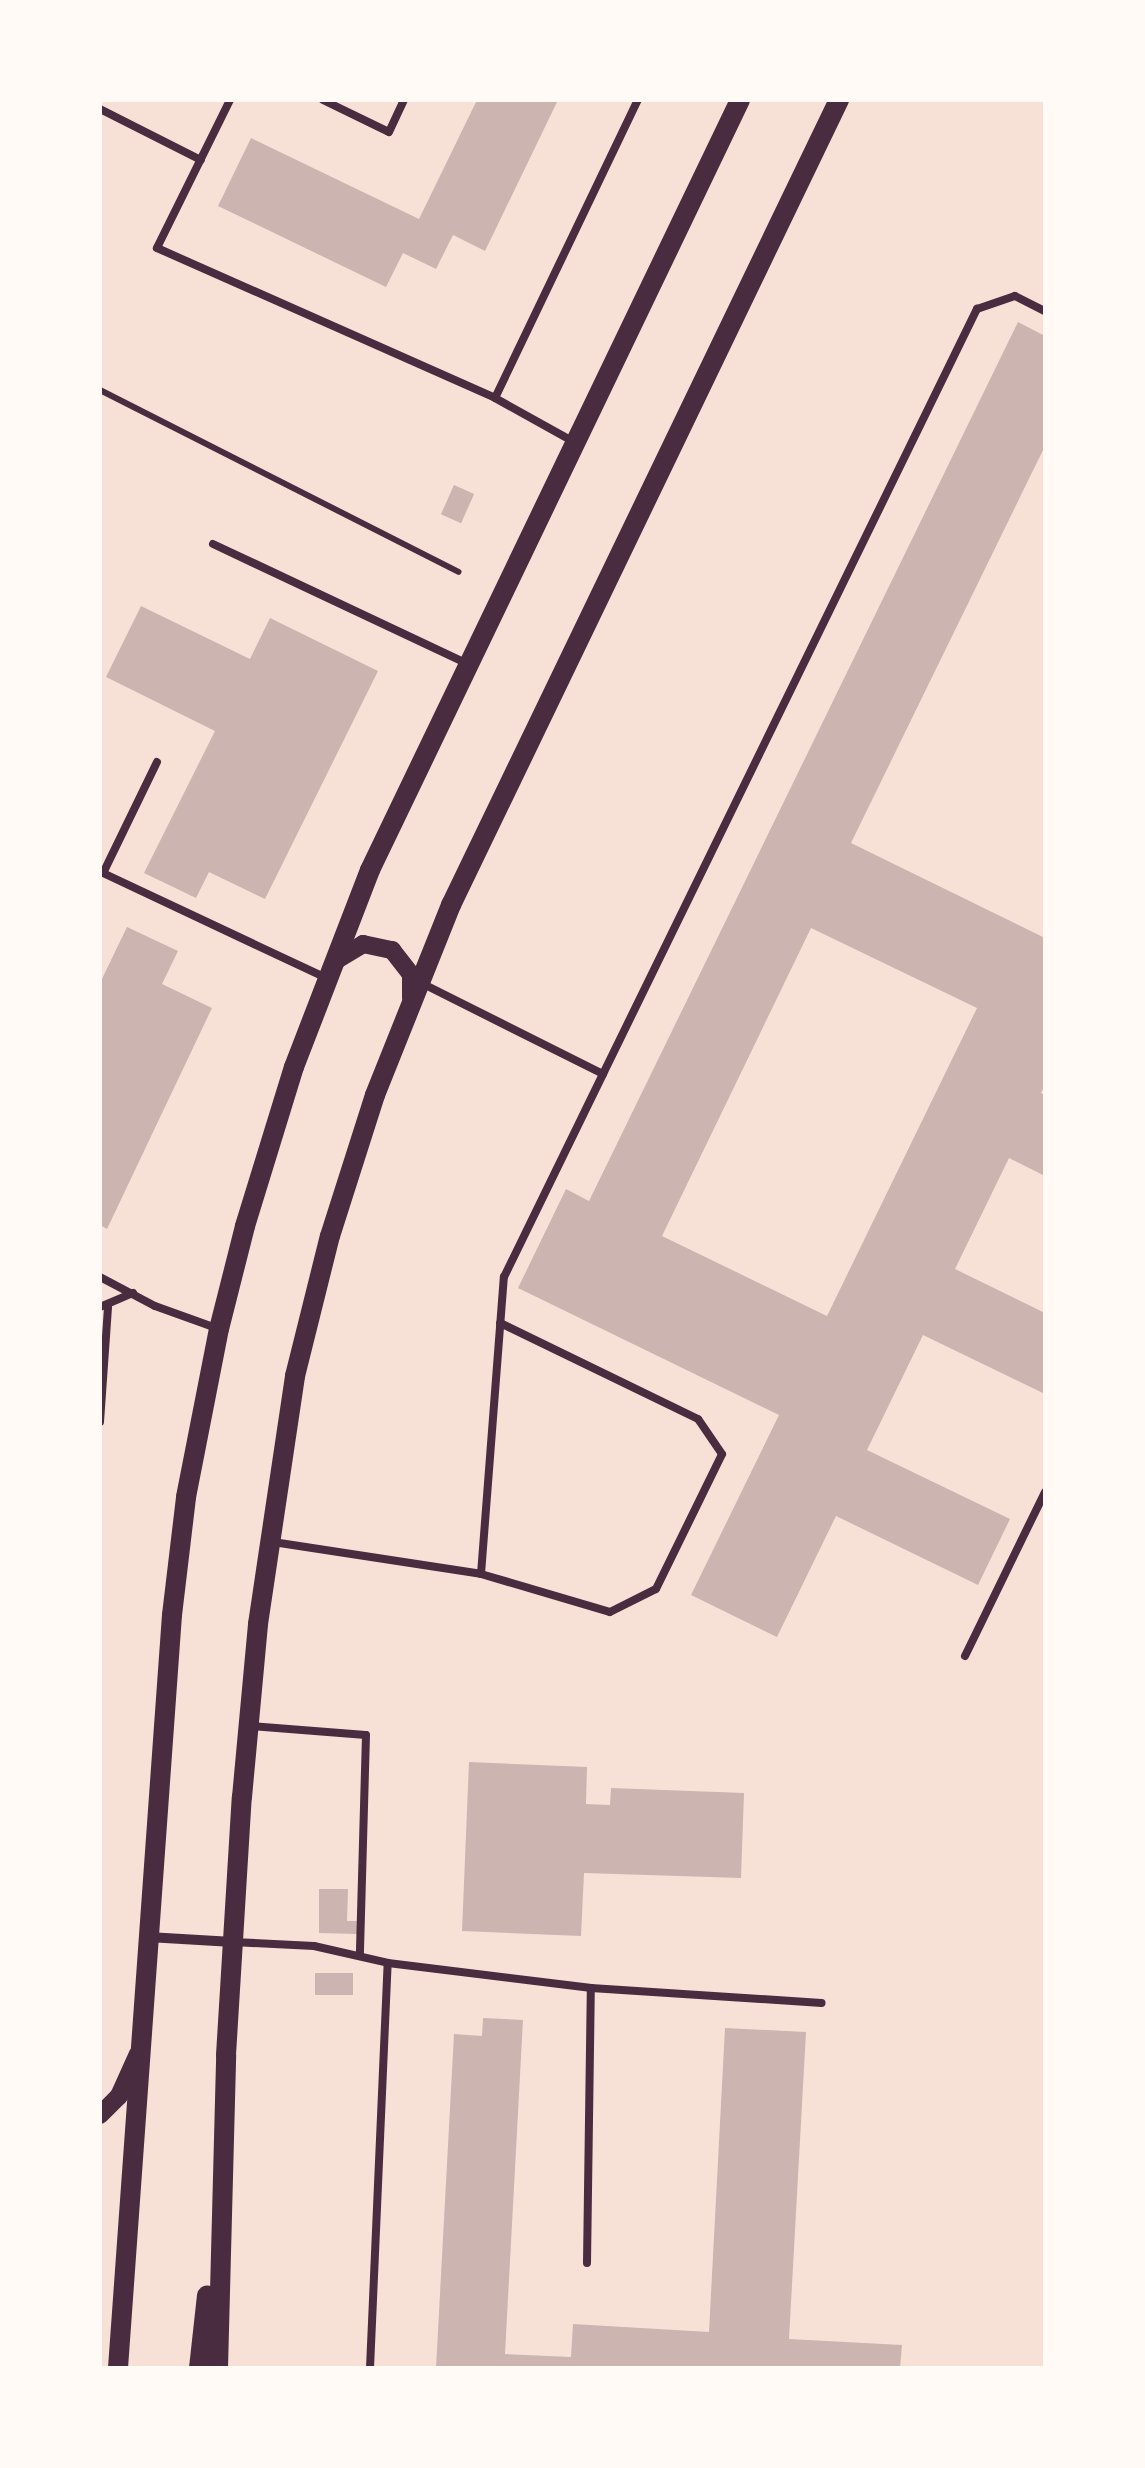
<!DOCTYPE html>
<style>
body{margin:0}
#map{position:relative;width:1145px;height:2468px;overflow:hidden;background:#f7e1d7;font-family:Helvetica,sans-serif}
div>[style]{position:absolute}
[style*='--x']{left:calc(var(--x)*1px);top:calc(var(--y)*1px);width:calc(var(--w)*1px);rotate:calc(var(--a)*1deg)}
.building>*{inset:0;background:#ccb4b1;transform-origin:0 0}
.path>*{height:6px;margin:-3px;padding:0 3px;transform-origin:3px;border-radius:3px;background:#4a2c40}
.service>*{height:8px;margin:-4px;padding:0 4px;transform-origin:4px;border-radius:4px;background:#4a2c40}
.minor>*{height:10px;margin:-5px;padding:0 5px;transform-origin:5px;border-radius:5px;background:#4a2c40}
.tertiary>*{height:18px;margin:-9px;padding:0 9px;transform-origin:9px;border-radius:9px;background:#4a2c40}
.secondary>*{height:20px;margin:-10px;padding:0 10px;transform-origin:10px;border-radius:10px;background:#4a2c40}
span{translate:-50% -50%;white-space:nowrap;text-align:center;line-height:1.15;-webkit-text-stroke:10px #fffaf5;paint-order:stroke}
.frame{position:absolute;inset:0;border:102px solid #fffaf5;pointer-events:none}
</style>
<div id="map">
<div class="building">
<div style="clip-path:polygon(477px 100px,558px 100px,485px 251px,453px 235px,436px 269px,403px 253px,386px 287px,218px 206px,251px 138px,419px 219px)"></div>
<div style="clip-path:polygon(evenodd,1018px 322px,1045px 336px,1045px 446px,851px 843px,1045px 938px,1045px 1085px,1041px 1093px,1045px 1095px,1045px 1176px,1009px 1158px,955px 1269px,1045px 1313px,1045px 1394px,923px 1335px,867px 1450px,1010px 1519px,978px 1585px,836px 1516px,777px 1637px,691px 1595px,779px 1415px,518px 1288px,566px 1189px,589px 1201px,1018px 322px,811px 928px,977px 1008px,827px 1316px,662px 1236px,811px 928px)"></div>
<div style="left:454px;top:485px;width:22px;height:32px;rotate:24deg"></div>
<div style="clip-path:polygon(141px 606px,250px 659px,270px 618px,378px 671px,265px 899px,209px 872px,196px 898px,144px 873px,215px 731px,106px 677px)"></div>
<div style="clip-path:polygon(127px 927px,178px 951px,162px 984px,212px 1008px,107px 1229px,100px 1225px,100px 983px)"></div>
<div style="clip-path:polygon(469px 1762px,587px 1767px,586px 1804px,610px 1805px,611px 1788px,744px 1793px,741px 1878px,584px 1873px,581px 1936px,462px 1931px)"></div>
<div style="clip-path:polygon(319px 1889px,348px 1889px,347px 1921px,357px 1921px,357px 1934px,319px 1933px)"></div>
<div style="left:315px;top:1973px;width:38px;height:22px"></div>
<div style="clip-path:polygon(483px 2018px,523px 2020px,505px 2354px,571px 2357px,573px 2324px,709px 2332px,725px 2028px,806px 2032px,789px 2339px,902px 2345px,900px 2368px,436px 2368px,454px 2034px,482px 2036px)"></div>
</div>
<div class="path">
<div style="--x:100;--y:390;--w:402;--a:26.9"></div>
</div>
<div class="service">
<div style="--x:230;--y:100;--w:165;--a:116.3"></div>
<div style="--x:157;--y:248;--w:370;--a:23.9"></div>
<div style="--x:495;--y:398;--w:90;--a:29.1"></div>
<div style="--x:323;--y:100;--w:73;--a:25.9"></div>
<div style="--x:389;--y:132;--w:35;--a:-65"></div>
<div style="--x:100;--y:109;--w:113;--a:26.8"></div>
<div style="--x:495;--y:398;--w:331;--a:-64.4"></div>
<div style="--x:213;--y:544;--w:282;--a:25.2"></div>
<div style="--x:157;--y:762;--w:123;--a:115.9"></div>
<div style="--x:103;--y:873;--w:246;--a:25.2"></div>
<div style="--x:603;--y:1074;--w:852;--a:-63.95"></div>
<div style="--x:977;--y:309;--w:40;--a:-18.9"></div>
<div style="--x:1015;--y:296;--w:34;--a:27"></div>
<div style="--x:100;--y:1277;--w:62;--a:27.8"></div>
<div style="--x:155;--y:1306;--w:68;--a:19.8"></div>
<div style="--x:100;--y:1307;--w:36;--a:-23"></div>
<div style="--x:100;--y:1422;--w:115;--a:-86"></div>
<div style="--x:273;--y:1542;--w:210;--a:8.7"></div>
<div style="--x:481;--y:1574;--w:298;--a:-85.6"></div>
<div style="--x:504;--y:1277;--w:226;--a:-64"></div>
<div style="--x:603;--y:1074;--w:201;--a:-153.4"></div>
<div style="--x:481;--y:1574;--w:134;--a:16.4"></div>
<div style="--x:610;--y:1612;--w:51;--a:-26.6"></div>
<div style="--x:656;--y:1589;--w:150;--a:-63.9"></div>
<div style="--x:722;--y:1454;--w:42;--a:-124.4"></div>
<div style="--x:698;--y:1419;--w:220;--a:-154.1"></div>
<div style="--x:965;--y:1656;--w:182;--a:-64"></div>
<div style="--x:251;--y:1726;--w:115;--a:4.5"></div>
<div style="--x:366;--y:1735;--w:220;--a:91.6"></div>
<div style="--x:233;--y:1942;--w:81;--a:2.8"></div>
<div style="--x:314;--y:1946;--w:76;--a:12.9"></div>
<div style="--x:388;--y:1963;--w:205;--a:7"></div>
<div style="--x:591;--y:1988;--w:231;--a:3.7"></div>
<div style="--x:587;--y:2263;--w:275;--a:-89.2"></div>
<div style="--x:370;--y:2368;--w:405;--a:-87.5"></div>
</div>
<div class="minor">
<div style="--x:148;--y:1937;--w:85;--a:3.4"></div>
</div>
<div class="tertiary">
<div style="--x:335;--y:961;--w:33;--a:-31"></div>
<div style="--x:363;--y:944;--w:30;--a:12"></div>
<div style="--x:392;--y:950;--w:31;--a:52"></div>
<div style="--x:411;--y:974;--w:24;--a:90"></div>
<div style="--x:100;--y:2115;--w:27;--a:-45"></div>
<div style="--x:119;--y:2096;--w:46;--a:-65.7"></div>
</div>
<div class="secondary">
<div style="--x:118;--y:2368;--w:755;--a:-85.9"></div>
<div style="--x:172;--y:1615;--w:119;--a:-83.2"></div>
<div style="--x:186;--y:1497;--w:171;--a:-78.9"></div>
<div style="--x:219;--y:1329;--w:106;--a:-75.8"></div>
<div style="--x:245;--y:1226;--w:166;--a:-72.9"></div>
<div style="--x:294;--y:1067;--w:211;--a:-68.9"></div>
<div style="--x:370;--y:870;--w:854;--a:-64.33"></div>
<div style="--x:199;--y:2368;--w:73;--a:-83.7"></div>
<div style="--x:218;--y:2368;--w:313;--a:-88.5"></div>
<div style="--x:226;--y:2055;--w:258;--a:-86.5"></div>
<div style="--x:242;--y:1797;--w:174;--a:-84.7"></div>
<div style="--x:258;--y:1624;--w:251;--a:-81.5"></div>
<div style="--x:295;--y:1376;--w:144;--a:-76"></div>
<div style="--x:330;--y:1236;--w:148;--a:-72.3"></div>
<div style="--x:375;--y:1095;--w:205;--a:-68.2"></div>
<div style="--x:451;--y:905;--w:894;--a:-64.27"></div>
</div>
<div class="frame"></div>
</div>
